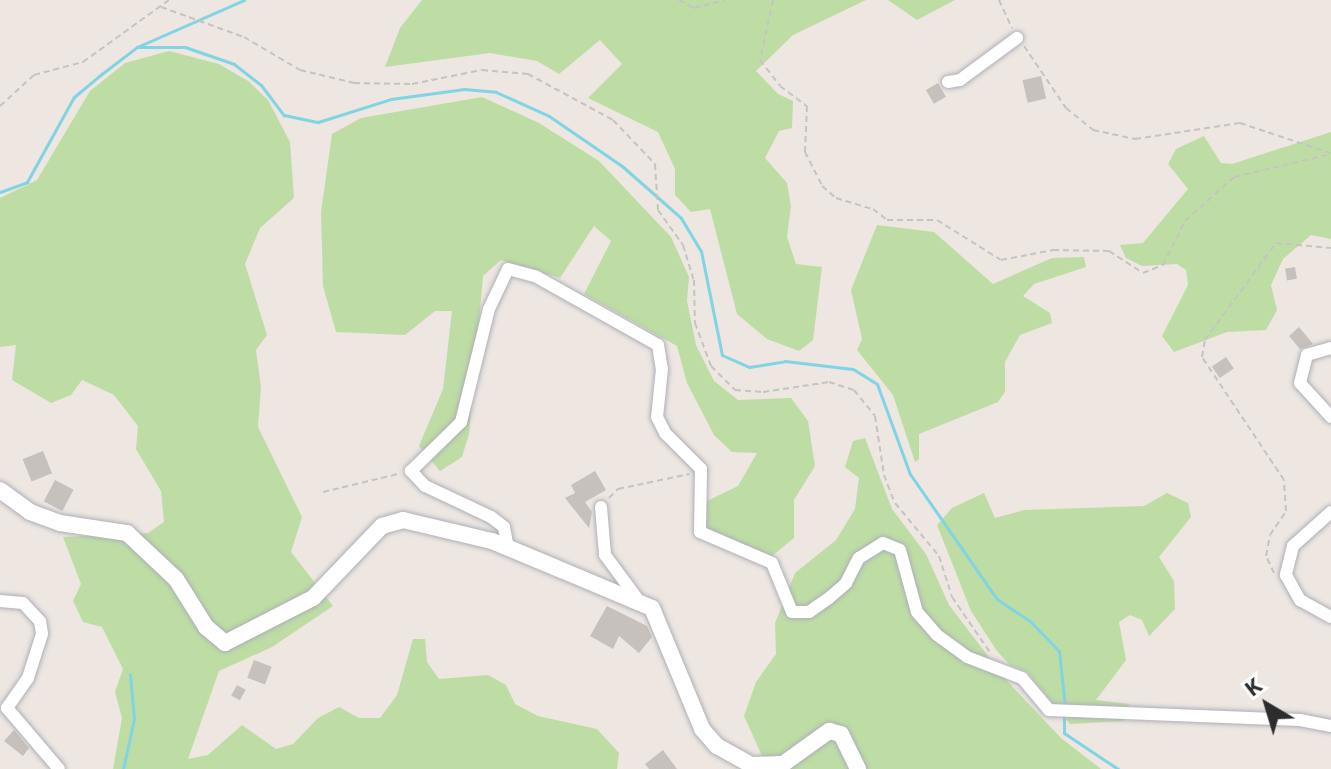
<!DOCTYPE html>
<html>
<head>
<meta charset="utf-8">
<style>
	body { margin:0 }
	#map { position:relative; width:1331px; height:769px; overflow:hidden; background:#ede6e1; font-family:"Noto Sans",sans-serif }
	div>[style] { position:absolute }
	.green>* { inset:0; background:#bedda4 }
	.stream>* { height:3px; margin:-1.5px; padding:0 1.5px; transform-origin:1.5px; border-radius:1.5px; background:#80d4e3 }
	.building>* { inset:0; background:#c6c1bc; transform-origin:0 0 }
	.path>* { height:2px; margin-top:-1px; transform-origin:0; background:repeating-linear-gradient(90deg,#c4c4c4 0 6px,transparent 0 10px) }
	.roads { filter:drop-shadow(0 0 2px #adb0b7) drop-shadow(0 0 2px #adb0b7) }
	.minor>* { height:12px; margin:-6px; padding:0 6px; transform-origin:6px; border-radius:6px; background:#fff }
	.tertiary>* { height:16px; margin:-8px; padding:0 8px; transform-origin:8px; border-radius:8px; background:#fff }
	span { translate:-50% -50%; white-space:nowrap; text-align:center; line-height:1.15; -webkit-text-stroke:6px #fff; paint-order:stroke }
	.north { position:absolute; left:1227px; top:665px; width:80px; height:80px; -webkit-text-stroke:6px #fff; paint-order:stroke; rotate:322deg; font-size:22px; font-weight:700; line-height:32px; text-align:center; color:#2d2d2d }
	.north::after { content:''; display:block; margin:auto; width:28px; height:36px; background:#2d2d2d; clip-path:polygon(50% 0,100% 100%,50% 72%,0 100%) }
</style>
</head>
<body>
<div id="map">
	<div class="green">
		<div style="clip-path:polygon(422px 0,866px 0,793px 35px,756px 71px,778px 94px,793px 101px,792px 128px,779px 131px,765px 158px,787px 183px,791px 206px,787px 237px,796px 264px,822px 267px,813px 340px,799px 351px,767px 339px,737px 314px,710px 209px,691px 212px,675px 195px,675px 169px,658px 132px,588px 98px,622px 64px,600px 40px,559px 74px,537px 61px,490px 53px,385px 67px,400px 28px)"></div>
		<div style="clip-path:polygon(888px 0,955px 0,917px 20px)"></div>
		<div style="clip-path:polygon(169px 51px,219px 64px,248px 81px,268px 100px,290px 142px,294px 198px,260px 228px,245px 264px,267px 335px,256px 350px,261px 387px,258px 427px,302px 517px,291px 552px,333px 606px,272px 647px,219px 671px,188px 759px,208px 755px,242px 725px,276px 749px,293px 744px,318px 718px,339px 707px,359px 718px,380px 718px,397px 695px,413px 639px,425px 639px,427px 662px,439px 679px,488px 675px,506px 685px,515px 704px,538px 716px,597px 729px,619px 753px,617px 769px,113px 769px,122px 718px,115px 692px,123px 669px,102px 627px,83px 622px,73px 601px,81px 584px,63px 537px,148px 533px,164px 522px,161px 491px,136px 449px,138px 426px,114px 395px,82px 380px,71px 395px,51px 403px,12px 380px,16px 345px,0 347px,0 198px,37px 180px,90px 91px,125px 63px)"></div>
		<div style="clip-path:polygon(482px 97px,539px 123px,599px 161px,671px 237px,689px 277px,687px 301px,696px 345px,714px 381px,738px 400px,791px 398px,808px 421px,815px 466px,794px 500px,794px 538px,772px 556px,712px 534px,703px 522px,705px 502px,738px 486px,757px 453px,732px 452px,714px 435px,687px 383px,677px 346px,584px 294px,611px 241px,594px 226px,560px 278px,501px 260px,483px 276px,469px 434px,462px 457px,440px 471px,419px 446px,443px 389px,452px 311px,435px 311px,405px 335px,336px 332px,323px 286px,321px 212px,332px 134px,361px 118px)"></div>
		<div style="clip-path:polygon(1331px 132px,1331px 239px,1311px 235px,1283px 259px,1271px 285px,1277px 310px,1266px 330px,1227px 332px,1174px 352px,1162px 336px,1188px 285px,1186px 270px,1177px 264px,1142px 266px,1126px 258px,1120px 245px,1143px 243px,1188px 189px,1168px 164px,1176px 149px,1204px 136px,1221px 163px,1232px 164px)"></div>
		<div style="clip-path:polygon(877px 225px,934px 232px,993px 284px,1052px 258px,1084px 257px,1086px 267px,1034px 284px,1023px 296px,1050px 313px,1052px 323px,1020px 335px,1005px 362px,1005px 392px,998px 402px,919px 434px,919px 459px,915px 462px,893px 395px,857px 350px,862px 339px,851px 290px)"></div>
		<div style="clip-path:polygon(865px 438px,892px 509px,926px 554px,949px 605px,1007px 681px,1061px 738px,1101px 769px,768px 769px,744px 716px,756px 682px,776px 654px,775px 623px,795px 573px,836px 540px,855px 509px,859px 478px,845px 467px,853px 441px)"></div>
		<div style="clip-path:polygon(984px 493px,995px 518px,1024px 510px,1144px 506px,1167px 493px,1188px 503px,1191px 517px,1159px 557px,1174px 581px,1175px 609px,1149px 636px,1142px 620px,1130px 615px,1119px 622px,1126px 660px,1096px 700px,1129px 704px,1123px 721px,1070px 724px,1027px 672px,1010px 665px,997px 651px,971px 611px,937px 525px,952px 508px)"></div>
	</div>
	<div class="stream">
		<div style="left:137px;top:47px;width:48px"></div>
		<div style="left:185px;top:47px;width:52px;rotate:19.1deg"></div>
		<div style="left:234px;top:64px;width:34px;rotate:38deg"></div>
		<div style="left:261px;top:85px;width:38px;rotate:53deg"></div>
		<div style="left:284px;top:115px;width:35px;rotate:12deg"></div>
		<div style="left:318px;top:122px;width:77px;rotate:-17.5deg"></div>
		<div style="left:391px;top:99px;width:74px;rotate:-7.8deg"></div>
		<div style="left:464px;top:89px;width:32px;rotate:5deg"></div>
		<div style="left:496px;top:92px;width:58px;rotate:24.4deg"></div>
		<div style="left:549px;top:116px;width:88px;rotate:34.4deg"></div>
		<div style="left:622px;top:166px;width:79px;rotate:41.4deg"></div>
		<div style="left:681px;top:218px;width:39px;rotate:59deg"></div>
		<div style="left:701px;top:251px;width:106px;rotate:78.6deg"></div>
		<div style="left:722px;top:355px;width:30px;rotate:24deg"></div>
		<div style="left:749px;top:367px;width:36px;rotate:-9deg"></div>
		<div style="left:785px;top:361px;width:68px;rotate:6.7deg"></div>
		<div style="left:853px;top:369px;width:28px;rotate:32deg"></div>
		<div style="left:877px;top:384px;width:96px;rotate:69.9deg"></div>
		<div style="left:910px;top:474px;width:152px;rotate:55.2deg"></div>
		<div style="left:997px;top:599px;width:40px;rotate:34deg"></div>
		<div style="left:1030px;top:621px;width:42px;rotate:46deg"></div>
		<div style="left:1059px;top:651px;width:56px;rotate:83.9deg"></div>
		<div style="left:0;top:192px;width:29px;rotate:-20deg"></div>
		<div style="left:27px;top:182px;width:97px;rotate:-61.1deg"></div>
		<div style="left:74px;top:97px;width:33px;rotate:-40deg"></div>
		<div style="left:99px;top:76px;width:48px;rotate:-37.3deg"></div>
		<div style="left:137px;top:47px;width:117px;rotate:-23.7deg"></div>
		<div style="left:1064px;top:714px;width:19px;rotate:90deg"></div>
		<div style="left:1064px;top:733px;width:65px;rotate:33.7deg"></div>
		<div style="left:123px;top:769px;width:51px;rotate:-77.6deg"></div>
		<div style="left:134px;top:719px;width:45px;rotate:-95.1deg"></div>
	</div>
	<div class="building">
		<div style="left:1041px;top:76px;width:23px;height:19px;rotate:77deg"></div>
		<div style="left:938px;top:83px;width:16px;height:14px;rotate:60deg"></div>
		<div style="left:1295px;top:267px;width:12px;height:10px;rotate:81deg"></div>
		<div style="clip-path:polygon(1299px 327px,1313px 344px,1300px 349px,1289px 336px)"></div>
		<div style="left:1226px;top:357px;width:14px;height:17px;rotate:56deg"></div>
		<div style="left:43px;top:451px;width:24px;height:22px;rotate:68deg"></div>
		<div style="clip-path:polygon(595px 471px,606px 490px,585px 502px,592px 512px,589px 528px,565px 498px,575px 493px,571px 485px)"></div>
		<div style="left:55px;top:480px;width:21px;height:24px;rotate:28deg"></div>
		<div style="clip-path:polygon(607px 606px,647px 626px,652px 637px,639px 653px,619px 636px,613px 649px,590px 636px)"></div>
		<div style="left:254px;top:660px;width:19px;height:19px;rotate:21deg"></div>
		<div style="left:237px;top:685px;width:10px;height:12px;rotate:29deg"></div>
		<div style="clip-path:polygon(14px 730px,29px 748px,23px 756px,4px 741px)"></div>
		<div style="clip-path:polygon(663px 750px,677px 769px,649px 769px,645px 764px)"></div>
	</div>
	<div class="path">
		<div style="left:679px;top:0;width:17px;rotate:28deg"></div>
		<div style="left:694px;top:8px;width:32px;rotate:-14deg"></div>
		<div style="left:773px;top:0;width:61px;rotate:102.2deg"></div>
		<div style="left:760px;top:60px;width:33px;rotate:52deg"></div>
		<div style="left:780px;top:86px;width:34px;rotate:37deg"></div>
		<div style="left:807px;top:106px;width:46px;rotate:92.5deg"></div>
		<div style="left:805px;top:152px;width:38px;rotate:63deg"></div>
		<div style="left:822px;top:186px;width:18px;rotate:41deg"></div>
		<div style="left:836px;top:198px;width:39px;rotate:17deg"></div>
		<div style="left:873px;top:209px;width:18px;rotate:38deg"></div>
		<div style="left:887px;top:220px;width:50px"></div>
		<div style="left:937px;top:220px;width:75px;rotate:32deg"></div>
		<div style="left:1001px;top:260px;width:53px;rotate:-10.9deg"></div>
		<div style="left:1053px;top:250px;width:56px;rotate:1deg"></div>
		<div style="left:1109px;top:251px;width:40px;rotate:32.9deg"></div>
		<div style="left:1143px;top:273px;width:22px;rotate:-22deg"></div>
		<div style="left:1163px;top:265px;width:49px;rotate:-63.4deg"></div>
		<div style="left:1185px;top:221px;width:66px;rotate:-41.9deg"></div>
		<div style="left:1234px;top:177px;width:100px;rotate:-13.3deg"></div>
		<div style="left:999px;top:0;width:31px;rotate:65deg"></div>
		<div style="left:161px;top:7px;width:88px;rotate:19.9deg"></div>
		<div style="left:244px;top:37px;width:65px;rotate:30.5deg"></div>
		<div style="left:300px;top:70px;width:56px;rotate:13.5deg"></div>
		<div style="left:354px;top:83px;width:58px;rotate:1deg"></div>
		<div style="left:412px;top:84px;width:71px;rotate:-11.3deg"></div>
		<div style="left:482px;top:70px;width:46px;rotate:5deg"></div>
		<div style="left:528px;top:74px;width:97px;rotate:28.4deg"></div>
		<div style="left:613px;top:120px;width:61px;rotate:46.3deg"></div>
		<div style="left:655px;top:164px;width:46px;rotate:86.3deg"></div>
		<div style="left:658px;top:210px;width:43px;rotate:54.5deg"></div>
		<div style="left:683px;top:245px;width:37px;rotate:73deg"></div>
		<div style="left:694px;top:280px;width:43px;rotate:88.7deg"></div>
		<div style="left:695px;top:323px;width:46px;rotate:69.6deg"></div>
		<div style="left:711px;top:366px;width:34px;rotate:45deg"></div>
		<div style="left:735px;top:390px;width:28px;rotate:4deg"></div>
		<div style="left:763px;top:392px;width:67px;rotate:-8.6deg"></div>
		<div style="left:829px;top:382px;width:26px;rotate:18deg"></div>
		<div style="left:854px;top:390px;width:33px;rotate:51deg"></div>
		<div style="left:875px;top:416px;width:60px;rotate:81.3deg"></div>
		<div style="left:884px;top:475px;width:30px;rotate:69deg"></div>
		<div style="left:895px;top:503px;width:69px;rotate:50.3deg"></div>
		<div style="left:939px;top:556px;width:43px;rotate:72.4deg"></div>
		<div style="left:952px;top:597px;width:69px;rotate:55.6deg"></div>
		<div style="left:1024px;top:46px;width:75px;rotate:55.9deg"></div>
		<div style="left:1066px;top:108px;width:35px;rotate:39deg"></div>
		<div style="left:1093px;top:130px;width:43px;rotate:12.1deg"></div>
		<div style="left:1135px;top:139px;width:106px;rotate:-8.7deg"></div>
		<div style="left:1240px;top:123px;width:95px;rotate:18.4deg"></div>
		<div style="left:0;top:106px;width:46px;rotate:-42.4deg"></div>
		<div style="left:34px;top:75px;width:51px;rotate:-14.9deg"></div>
		<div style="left:83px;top:62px;width:106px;rotate:-35.8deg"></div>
		<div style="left:323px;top:492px;width:77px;rotate:-13.5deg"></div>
		<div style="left:609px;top:498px;width:13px;rotate:-45deg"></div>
		<div style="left:618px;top:489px;width:73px;rotate:-11.9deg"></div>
		<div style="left:1274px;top:573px;width:19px;rotate:-115deg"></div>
		<div style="left:1266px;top:556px;width:21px;rotate:-79deg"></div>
		<div style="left:1270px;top:535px;width:29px;rotate:-56deg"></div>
		<div style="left:1286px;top:511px;width:31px;rotate:-94deg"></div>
		<div style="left:1284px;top:480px;width:148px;rotate:-123.7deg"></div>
		<div style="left:1202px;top:357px;width:17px;rotate:-80deg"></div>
		<div style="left:1205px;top:340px;width:120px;rotate:-53.8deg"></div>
		<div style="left:1276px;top:243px;width:55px;rotate:5.2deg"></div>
	</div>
	<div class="roads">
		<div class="minor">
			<div style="left:948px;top:82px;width:12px;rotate:-9deg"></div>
			<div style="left:960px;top:80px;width:71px;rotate:-36.4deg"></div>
			<div style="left:1331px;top:348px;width:25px;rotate:164deg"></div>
			<div style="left:1307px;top:355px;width:29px;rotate:104deg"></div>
			<div style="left:1300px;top:383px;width:46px;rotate:47.6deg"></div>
			<div style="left:601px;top:507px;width:48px;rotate:85.2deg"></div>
			<div style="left:605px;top:555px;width:57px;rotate:53.5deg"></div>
			<div style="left:1331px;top:512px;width:51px;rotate:138.2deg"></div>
			<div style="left:1293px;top:546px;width:30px;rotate:104deg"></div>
			<div style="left:1286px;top:575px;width:29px;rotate:61deg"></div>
			<div style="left:1300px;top:600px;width:35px;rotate:29deg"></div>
			<div style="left:508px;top:548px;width:21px;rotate:-101deg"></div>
			<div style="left:504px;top:527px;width:16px;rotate:-142deg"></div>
			<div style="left:491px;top:517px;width:73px;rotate:-154.8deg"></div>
			<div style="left:425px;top:486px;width:21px;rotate:-133deg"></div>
			<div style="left:411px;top:471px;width:70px;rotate:-44.4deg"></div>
			<div style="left:461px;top:422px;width:116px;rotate:-76.1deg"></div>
			<div style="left:489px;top:309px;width:44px;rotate:-64.6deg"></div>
			<div style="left:508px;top:269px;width:28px;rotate:15deg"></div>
			<div style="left:535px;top:276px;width:141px;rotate:29.3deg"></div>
			<div style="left:658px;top:345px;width:24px;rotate:81deg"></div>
			<div style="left:662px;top:369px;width:48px;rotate:95.9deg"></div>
			<div style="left:657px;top:417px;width:18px;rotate:63deg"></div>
			<div style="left:665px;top:433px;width:51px;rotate:45deg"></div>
			<div style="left:701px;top:469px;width:63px;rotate:90.9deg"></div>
			<div style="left:700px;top:532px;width:78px;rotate:23.3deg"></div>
			<div style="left:772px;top:563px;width:53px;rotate:67.8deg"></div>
			<div style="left:792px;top:612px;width:17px"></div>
			<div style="left:809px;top:612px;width:24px;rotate:-35deg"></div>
			<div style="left:829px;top:598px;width:23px;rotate:-41deg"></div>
			<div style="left:846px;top:583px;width:28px;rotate:-63deg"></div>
			<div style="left:859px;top:558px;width:28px;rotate:-32deg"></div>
			<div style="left:883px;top:543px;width:18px;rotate:22deg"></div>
			<div style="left:900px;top:550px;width:64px;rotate:74.7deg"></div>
			<div style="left:917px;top:612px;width:30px;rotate:49deg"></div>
			<div style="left:937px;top:635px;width:37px;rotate:36deg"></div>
			<div style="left:967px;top:657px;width:59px;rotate:20.9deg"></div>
			<div style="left:1022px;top:678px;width:42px;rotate:49.8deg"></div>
			<div style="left:1049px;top:710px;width:251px;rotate:2.3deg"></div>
			<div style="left:1300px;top:720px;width:32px;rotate:11deg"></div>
			<div style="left:0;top:601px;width:23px;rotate:5deg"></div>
			<div style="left:23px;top:603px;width:25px;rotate:47deg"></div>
			<div style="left:40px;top:621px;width:13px;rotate:81deg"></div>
			<div style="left:42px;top:634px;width:46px;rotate:107.7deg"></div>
			<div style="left:28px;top:678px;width:37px;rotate:125deg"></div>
			<div style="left:7px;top:708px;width:80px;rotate:49.6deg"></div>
		</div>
		<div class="tertiary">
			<div style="left:0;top:490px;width:37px;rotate:36deg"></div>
			<div style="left:30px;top:512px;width:32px;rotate:20deg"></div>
			<div style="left:60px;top:523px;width:68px;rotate:8.5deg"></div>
			<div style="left:127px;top:533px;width:67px;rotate:43.2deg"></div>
			<div style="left:176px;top:579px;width:57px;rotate:58deg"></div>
			<div style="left:206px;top:627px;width:25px;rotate:40deg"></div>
			<div style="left:225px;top:643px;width:99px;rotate:-27.1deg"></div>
			<div style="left:313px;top:598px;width:100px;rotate:-46.2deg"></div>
			<div style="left:382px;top:526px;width:22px;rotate:-16deg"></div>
			<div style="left:403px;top:520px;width:91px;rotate:13.3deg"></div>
			<div style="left:492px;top:541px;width:173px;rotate:22.7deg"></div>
			<div style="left:652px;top:608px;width:131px;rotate:67.5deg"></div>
			<div style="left:702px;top:729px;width:23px;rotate:49deg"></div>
			<div style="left:717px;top:746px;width:39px;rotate:29deg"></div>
			<div style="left:751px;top:765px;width:32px;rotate:-2deg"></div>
			<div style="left:783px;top:764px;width:57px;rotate:-35.7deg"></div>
			<div style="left:829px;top:731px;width:12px;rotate:14deg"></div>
			<div style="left:841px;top:734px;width:39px;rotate:64deg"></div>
		</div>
	</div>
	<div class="north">K</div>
</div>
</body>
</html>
